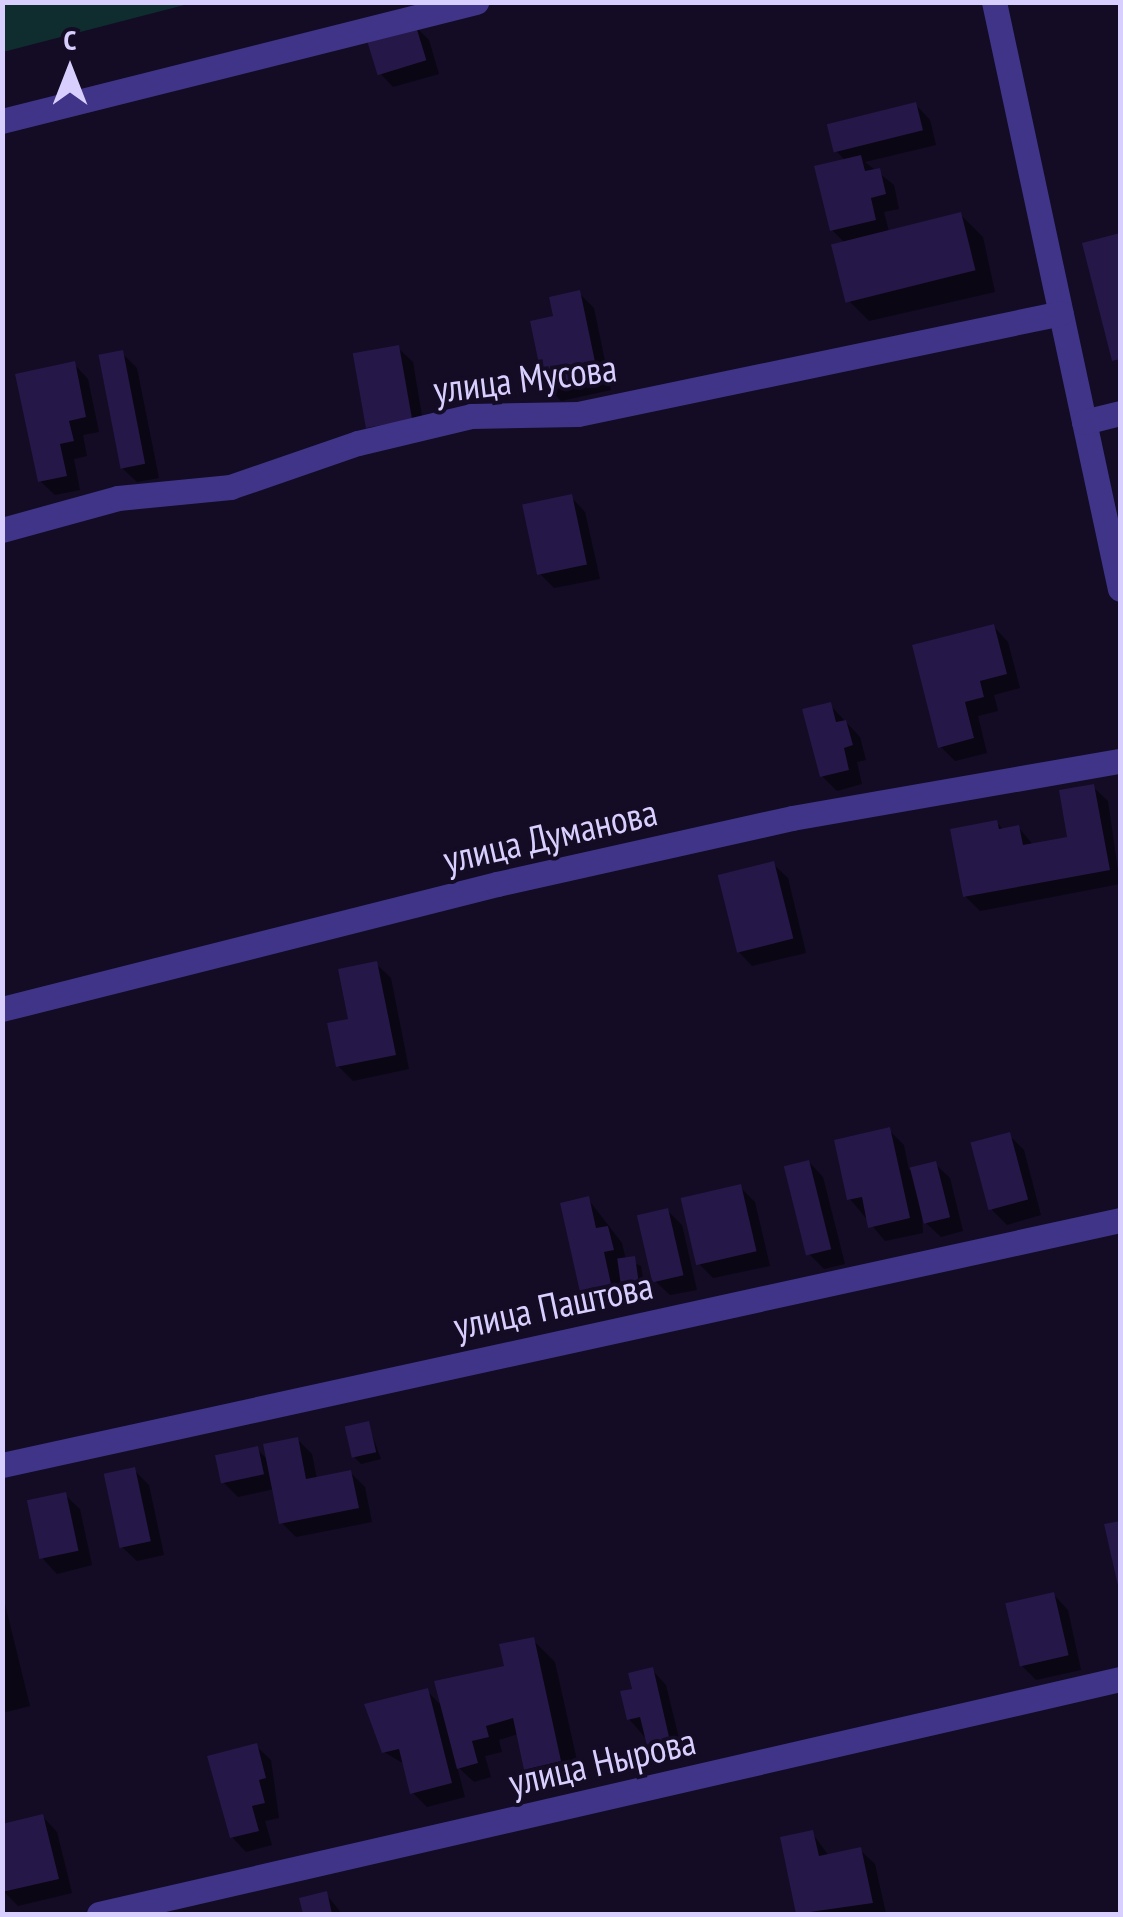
<!DOCTYPE html>
<html>
<head>
<meta charset="utf-8">
<style>
	body { margin:0 }
	#map { position:relative; width:1123px; height:1917px; overflow:hidden; background:#130c24; font-family:"PT Sans Narrow",sans-serif }
	div>[style] { position:absolute }
	.green>* { inset:0; background:#0f2d2f }
	.shadow>* { inset:0; background:#0007 }
	.building>* { inset:0; background:#251747; transform-origin:0 0 }
	.street>* { height:25px; margin:-12.5px; padding:0 12.5px; transform-origin:12.5px; border-radius:12.5px; background:#3f3487 }
	span { translate:-50% -50%; white-space:nowrap; text-align:center; line-height:1.15; -webkit-text-stroke:8px #130c24; paint-order:stroke }
	.street-label { font-size:38px; color:#d9cfff }
	.frame { position:absolute; inset:0; border:5px solid #d9cfff; pointer-events:none }
	.north { position:absolute; left:20px; top:20px; width:100px; height:100px; -webkit-text-stroke:8px #130c24; paint-order:stroke; rotate:0deg; font-size:28px; font-weight:700; line-height:40px; text-align:center; color:#d9cfff }
	.north::after { content:''; display:block; margin:auto; width:35px; height:45px; background:#d9cfff; clip-path:polygon(50% 0,100% 100%,50% 72%,0 100%) }
</style>
</head>
<body>
<div id="map">
	<div class="green">
		<div style="clip-path:polygon(3px 2px,192px 2px,192px 3px,3px 52px)"></div>
	</div>
	<div class="shadow">
		<div style="clip-path:polygon(415px 26px,429px 40px,439px 74px,393px 87px,379px 72px)"></div>
		<div style="clip-path:polygon(916px 105px,930px 120px,936px 145px,865px 162px,894px 185px,899px 209px,884px 212px,889px 232px,961px 215px,983px 237px,995px 292px,869px 321px,847px 299px,844px 242px,832px 230px,846px 161px,836px 151px)"></div>
		<div style="clip-path:polygon(1120px 236px,1120px 366px,1085px 245px)"></div>
		<div style="clip-path:polygon(579px 293px,594px 308px,611px 390px,561px 401px,547px 386px,556px 318px)"></div>
		<div style="clip-path:polygon(398px 348px,413px 362px,425px 434px,383px 442px,369px 427px)"></div>
		<div style="clip-path:polygon(122px 353px,137px 368px,159px 478px,137px 482px,122px 468px)"></div>
		<div style="clip-path:polygon(74px 364px,88px 379px,99px 432px,83px 435px,87px 456px,74px 459px,80px 490px,55px 495px,40px 481px)"></div>
		<div style="clip-path:polygon(571px 497px,585px 512px,600px 579px,554px 588px,540px 574px)"></div>
		<div style="clip-path:polygon(994px 627px,1008px 642px,1020px 688px,994px 695px,998px 711px,978px 716px,987px 753px,955px 761px,940px 746px)"></div>
		<div style="clip-path:polygon(830px 705px,860px 737px,866px 760px,857px 762px,862px 784px,837px 791px,822px 776px)"></div>
		<div style="clip-path:polygon(1093px 787px,1108px 801px,1120px 884px,980px 911px,965px 896px,997px 823px,1004px 830px,1019px 828px,1034px 846px,1070px 839px)"></div>
		<div style="clip-path:polygon(773px 864px,788px 878px,806px 953px,752px 966px,738px 951px)"></div>
		<div style="clip-path:polygon(376px 964px,391px 978px,409px 1069px,353px 1081px,338px 1066px)"></div>
		<div style="clip-path:polygon(889px 1130px,904px 1145px,909px 1170px,935px 1164px,950px 1178px,963px 1231px,941px 1237px,926px 1223px,921px 1202px,923px 1233px,885px 1241px,850px 1199px)"></div>
		<div style="clip-path:polygon(1009px 1135px,1024px 1150px,1041px 1215px,1007px 1225px,992px 1210px)"></div>
		<div style="clip-path:polygon(809px 1162px,823px 1177px,845px 1264px,824px 1269px,809px 1254px)"></div>
		<div style="clip-path:polygon(740px 1187px,755px 1202px,770px 1266px,713px 1278px,699px 1264px)"></div>
		<div style="clip-path:polygon(588px 1199px,622px 1243px,626px 1260px,641px 1266px,646px 1296px,631px 1298px,622px 1289px,624px 1299px,597px 1305px,582px 1290px)"></div>
		<div style="clip-path:polygon(667px 1210px,682px 1225px,697px 1290px,670px 1295px,655px 1281px)"></div>
		<div style="clip-path:polygon(368px 1424px,381px 1459px,361px 1464px,354px 1457px)"></div>
		<div style="clip-path:polygon(297px 1439px,312px 1454px,317px 1479px,351px 1473px,365px 1487px,372px 1522px,296px 1537px,281px 1522px,274px 1489px,238px 1497px,223px 1482px,257px 1449px,268px 1460px)"></div>
		<div style="clip-path:polygon(134px 1470px,149px 1485px,164px 1555px,137px 1561px,122px 1547px)"></div>
		<div style="clip-path:polygon(65px 1495px,80px 1509px,92px 1565px,57px 1574px,43px 1559px)"></div>
		<div style="clip-path:polygon(2px 1592px,30px 1706px,2px 1713px)"></div>
		<div style="clip-path:polygon(1054px 1595px,1068px 1610px,1081px 1670px,1036px 1680px,1021px 1665px)"></div>
		<div style="clip-path:polygon(533px 1640px,555px 1662px,582px 1783px,549px 1790px,527px 1768px,518px 1734px,499px 1740px,502px 1752px,485px 1756px,491px 1777px,474px 1782px,457px 1766px,465px 1797px,427px 1807px,412px 1792px,406px 1765px,384px 1752px,427px 1691px,443px 1707px,507px 1668px)"></div>
		<div style="clip-path:polygon(652px 1670px,666px 1685px,683px 1755px,664px 1759px,629px 1719px,635px 1691px)"></div>
		<div style="clip-path:polygon(256px 1746px,271px 1760px,279px 1818px,265px 1821px,272px 1845px,246px 1852px,232px 1837px)"></div>
		<div style="clip-path:polygon(43px 1817px,57px 1832px,72px 1893px,18px 1906px,3px 1891px)"></div>
		<div style="clip-path:polygon(812px 1833px,829px 1856px,860px 1850px,875px 1864px,886px 1914px,799px 1914px,783px 1839px)"></div>
		<div style="clip-path:polygon(326px 1894px,342px 1914px,306px 1914px,302px 1899px)"></div>
	</div>
	<div class="building">
		<div style="left:415px;top:23px;width:39px;height:51px;rotate:73deg"></div>
		<div style="left:916px;top:102px;width:29px;height:92px;rotate:76deg"></div>
		<div style="clip-path:polygon(861px 155px,865px 171px,880px 168px,886px 194px,871px 198px,876px 220px,830px 231px,814px 166px)"></div>
		<div style="left:961px;top:212px;width:60px;height:134px;rotate:76deg"></div>
		<div style="clip-path:polygon(1120px 233px,1120px 359px,1112px 361px,1082px 243px)"></div>
		<div style="clip-path:polygon(580px 290px,598px 376px,544px 388px,530px 321px,553px 316px,549px 297px)"></div>
		<div style="left:399px;top:345px;width:76px;height:47px;rotate:80deg"></div>
		<div style="left:123px;top:350px;width:116px;height:25px;rotate:79deg"></div>
		<div style="clip-path:polygon(75px 361px,86px 417px,69px 421px,74px 441px,60px 444px,67px 476px,38px 482px,15px 374px)"></div>
		<div style="left:572px;top:494px;width:72px;height:51px;rotate:78deg"></div>
		<div style="clip-path:polygon(994px 624px,1007px 674px,980px 681px,984px 697px,965px 702px,974px 738px,938px 748px,912px 645px)"></div>
		<div style="clip-path:polygon(831px 702px,836px 722px,846px 720px,853px 745px,844px 748px,849px 770px,820px 777px,802px 709px)"></div>
		<div style="clip-path:polygon(1094px 784px,1110px 870px,963px 897px,950px 829px,997px 820px,999px 829px,1019px 825px,1023px 845px,1067px 837px,1059px 790px)"></div>
		<div style="left:774px;top:861px;width:80px;height:58px;rotate:76deg"></div>
		<div style="clip-path:polygon(377px 961px,396px 1055px,336px 1067px,327px 1023px,348px 1019px,338px 969px)"></div>
		<div style="clip-path:polygon(890px 1127px,910px 1218px,868px 1228px,862px 1197px,847px 1200px,834px 1140px)"></div>
		<div style="left:1010px;top:1132px;width:70px;height:41px;rotate:75deg"></div>
		<div style="left:809px;top:1160px;width:92px;height:26px;rotate:76deg"></div>
		<div style="left:936px;top:1161px;width:58px;height:27px;rotate:76deg"></div>
		<div style="left:741px;top:1184px;width:69px;height:62px;rotate:77deg"></div>
		<div style="clip-path:polygon(589px 1196px,596px 1228px,608px 1226px,614px 1250px,604px 1252px,611px 1284px,580px 1292px,560px 1203px)"></div>
		<div style="left:668px;top:1208px;width:69px;height:32px;rotate:77deg"></div>
		<div style="left:635px;top:1256px;width:34px;height:18px;rotate:82deg"></div>
		<div style="left:369px;top:1421px;width:32px;height:25px;rotate:77deg"></div>
		<div style="clip-path:polygon(298px 1437px,306px 1479px,351px 1470px,359px 1508px,279px 1524px,263px 1444px)"></div>
		<div style="left:258px;top:1446px;width:29px;height:44px;rotate:78deg"></div>
		<div style="left:135px;top:1467px;width:76px;height:32px;rotate:78deg"></div>
		<div style="left:66px;top:1492px;width:60px;height:40px;rotate:78deg"></div>
		<div style="clip-path:polygon(1120px 1521px,1120px 1590px,1119px 1590px,1104px 1524px)"></div>
		<div style="left:1054px;top:1592px;width:65px;height:50px;rotate:77deg"></div>
		<div style="clip-path:polygon(534px 1637px,561px 1761px,524px 1770px,513px 1718px,486px 1726px,489px 1737px,472px 1741px,478px 1763px,457px 1769px,434px 1681px,504px 1666px,499px 1644px)"></div>
		<div style="clip-path:polygon(653px 1667px,670px 1741px,647px 1746px,640px 1717px,627px 1720px,620px 1691px,632px 1689px,628px 1673px)"></div>
		<div style="clip-path:polygon(428px 1688px,452px 1783px,410px 1794px,399px 1749px,382px 1753px,364px 1704px)"></div>
		<div style="clip-path:polygon(257px 1743px,266px 1778px,259px 1780px,265px 1803px,252px 1806px,259px 1831px,230px 1838px,207px 1756px)"></div>
		<div style="clip-path:polygon(43px 1814px,59px 1879px,2px 1892px,2px 1824px)"></div>
		<div style="clip-path:polygon(813px 1830px,819px 1856px,861px 1847px,873px 1903px,796px 1914px,780px 1837px)"></div>
		<div style="clip-path:polygon(327px 1891px,332px 1914px,303px 1914px,299px 1898px)"></div>
	</div>
	<div class="street">
		<div style="left:994px;top:2px;width:600px;rotate:77.89deg"></div>
		<div style="left:2px;top:121px;width:489px;rotate:-14.1deg"></div>
		<div style="left:1084px;top:422px;width:37px;rotate:-14deg"></div>
		<div style="left:2px;top:530px;width:120px;rotate:-15.4deg"></div>
		<div style="left:118px;top:498px;width:113px;rotate:-5.6deg"></div>
		<div style="left:230px;top:487px;width:135px;rotate:-19deg"></div>
		<div style="left:358px;top:443px;width:116px;rotate:-13.4deg"></div>
		<div style="left:471px;top:416px;width:107px;rotate:-1.1deg"></div>
		<div style="left:578px;top:414px;width:493px;rotate:-11.8deg"></div>
		<div style="left:2px;top:1009px;width:511px;rotate:-14.17deg"></div>
		<div style="left:497px;top:884px;width:302px;rotate:-12.6deg"></div>
		<div style="left:792px;top:818px;width:333px;rotate:-9.9deg"></div>
		<div style="left:2px;top:1465px;width:1145px;rotate:-12.36deg"></div>
		<div style="left:99px;top:1914px;width:1048px;rotate:-12.96deg"></div>
	</div>
	<div class="street-label">
		<span style="left:525px;top:378px;rotate:-7deg">улица Мусова</span>
		<span style="left:550px;top:835px;rotate:-13deg">улица Думанова</span>
		<span style="left:553px;top:1305px;rotate:-12deg">улица Паштова</span>
		<span style="left:602px;top:1761px;rotate:-13deg">улица Нырова</span>
	</div>
	<div class="frame"></div>
	<div class="north">С</div>
</div>
</body>
</html>
